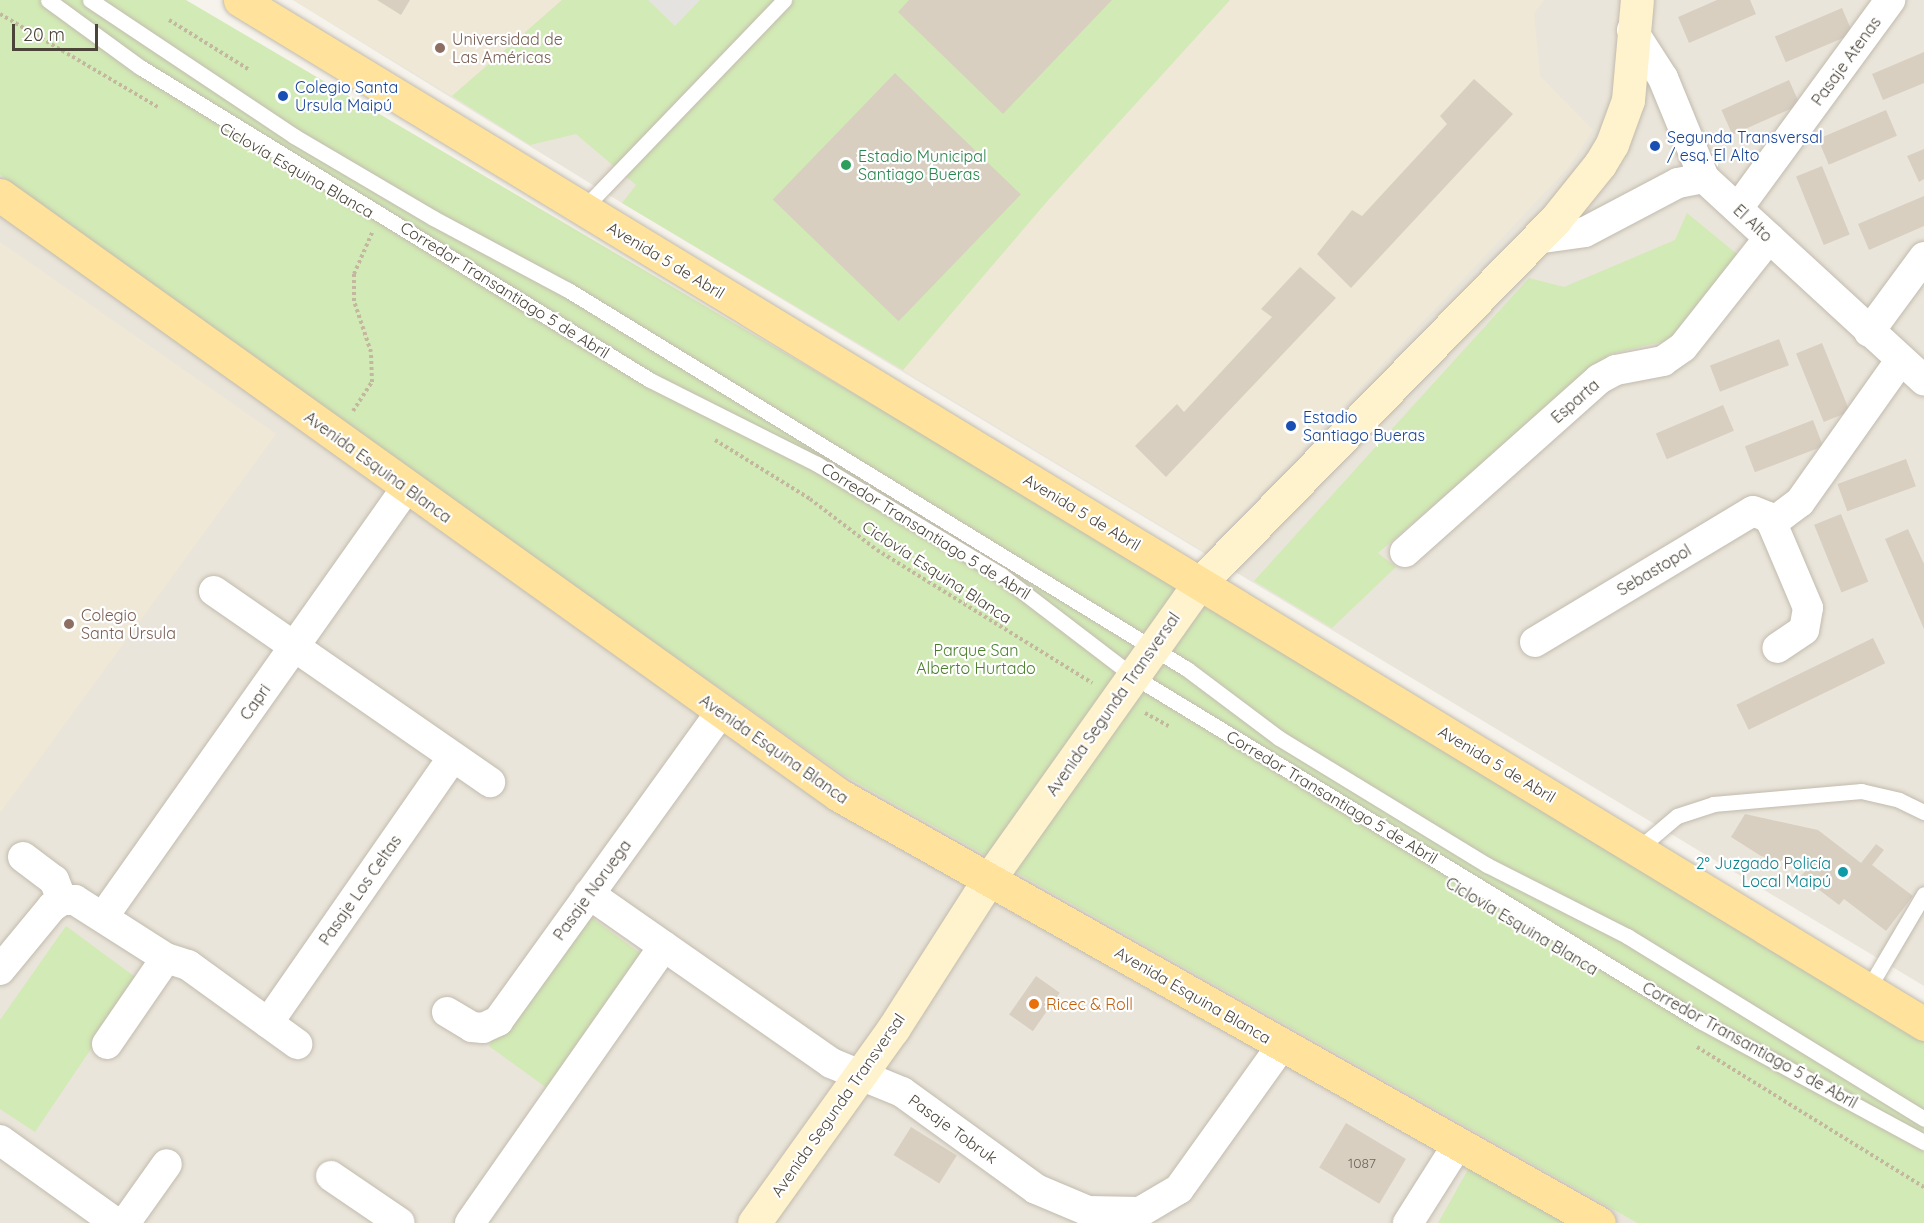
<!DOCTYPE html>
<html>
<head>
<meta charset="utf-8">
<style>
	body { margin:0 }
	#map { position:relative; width:1924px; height:1223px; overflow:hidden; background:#f6f3ec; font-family:Quicksand,sans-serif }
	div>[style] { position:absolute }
	.residential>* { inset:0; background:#eae5da }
	.education>* { inset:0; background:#efe8d6 }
	.green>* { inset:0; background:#d2eab5; transform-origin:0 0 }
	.parking>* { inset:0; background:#e5e3e0 }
	.building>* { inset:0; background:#d8cfc1; transform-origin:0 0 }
	.path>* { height:4px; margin-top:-2px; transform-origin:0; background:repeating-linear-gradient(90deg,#c4b79f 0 3px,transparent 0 6px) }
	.roads { filter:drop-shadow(0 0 2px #c2bbae) drop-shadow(0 0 2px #c2bbae) }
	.lane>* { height:15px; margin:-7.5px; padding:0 7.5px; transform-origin:7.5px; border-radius:7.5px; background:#fff }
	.street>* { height:30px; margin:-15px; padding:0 15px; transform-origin:15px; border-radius:15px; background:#fff }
	.secondary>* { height:33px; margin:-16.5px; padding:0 16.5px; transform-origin:16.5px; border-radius:16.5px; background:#fff3cd }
	.primary>* { height:33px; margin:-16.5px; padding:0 16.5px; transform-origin:16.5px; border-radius:16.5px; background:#ffe39c }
	.dots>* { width:16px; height:16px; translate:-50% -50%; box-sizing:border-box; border:3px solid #fff; border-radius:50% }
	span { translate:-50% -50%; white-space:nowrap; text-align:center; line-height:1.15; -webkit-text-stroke:4.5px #fff; paint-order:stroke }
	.number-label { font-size:14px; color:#6e675b }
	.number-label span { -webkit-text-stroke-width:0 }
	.education-label { font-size:16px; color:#785e54 }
	.left { translate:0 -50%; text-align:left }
	.street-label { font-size:16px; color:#4b4439 }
	.transit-label { font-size:16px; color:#164399 }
	.leisure-label { font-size:16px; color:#27864d }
	.park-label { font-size:16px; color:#4a7f2a }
	.culture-label { font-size:16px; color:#0d838f }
	.right { translate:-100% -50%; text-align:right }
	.food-label { font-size:16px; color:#c56008 }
	.scale { position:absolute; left:12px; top:24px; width:86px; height:27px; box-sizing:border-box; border:3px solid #4b4439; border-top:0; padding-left:8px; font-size:18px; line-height:21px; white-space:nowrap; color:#4b4439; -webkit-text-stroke:4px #fff; paint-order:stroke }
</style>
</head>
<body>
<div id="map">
	<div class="residential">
		<div style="clip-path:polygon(293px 0,1924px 0,1924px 986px,622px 203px)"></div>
		<div style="clip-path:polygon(0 175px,438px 491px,845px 776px,1637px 1223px,0 1223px)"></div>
	</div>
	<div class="education">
		<div style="clip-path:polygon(293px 0,562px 0,452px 96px)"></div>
		<div style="clip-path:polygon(1230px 0,1544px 0,1534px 13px,1540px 76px,1593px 130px,1568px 168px,1205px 552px,903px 370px,1050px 198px)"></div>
		<div style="clip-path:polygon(0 242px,276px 434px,0 813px)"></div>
	</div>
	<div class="green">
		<div style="clip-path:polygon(0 0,186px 0,1199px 597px,1924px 1036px,1924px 1223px,1637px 1223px,845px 776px,438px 491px,0 175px)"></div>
		<div style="clip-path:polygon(562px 0,1230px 0,1050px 198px,903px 370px,622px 203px,636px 185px,576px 134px,530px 145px,452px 96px)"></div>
		<div style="clip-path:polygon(1687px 213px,1737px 254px,1674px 339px,1610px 354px,1378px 553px,1396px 567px,1332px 628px,1254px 581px,1529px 278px,1564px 287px,1675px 240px)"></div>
		<div style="left:585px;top:913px;width:74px;height:164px;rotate:36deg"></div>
		<div style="clip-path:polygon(66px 926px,138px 979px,35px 1132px,0 1109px,0 1020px)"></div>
		<div style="clip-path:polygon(1470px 1166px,1568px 1223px,1438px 1223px)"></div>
	</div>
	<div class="parking">
		<div style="clip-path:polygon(648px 0,700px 0,675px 26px)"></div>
	</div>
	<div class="building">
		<div style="clip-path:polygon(377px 0,410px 0,401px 15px)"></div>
		<div style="clip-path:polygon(909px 0,1112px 0,1003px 114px,898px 12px)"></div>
		<div style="clip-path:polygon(1717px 0,1750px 0,1756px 14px,1689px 43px,1678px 17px)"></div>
		<div style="left:1842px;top:8px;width:28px;height:73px;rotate:67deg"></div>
		<div style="clip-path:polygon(1924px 52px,1924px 83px,1883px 100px,1872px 74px)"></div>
		<div style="left:895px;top:73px;width:175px;height:176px;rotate:44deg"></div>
		<div style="clip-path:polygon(1474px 79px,1513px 114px,1351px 288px,1317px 254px,1352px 210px,1362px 216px,1447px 124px,1440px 116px)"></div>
		<div style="left:1789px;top:80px;width:27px;height:74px;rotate:66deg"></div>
		<div style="left:1886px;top:110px;width:28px;height:74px;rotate:67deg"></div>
		<div style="clip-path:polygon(1924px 149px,1924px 179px,1919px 182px,1907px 156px)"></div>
		<div style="left:1822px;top:166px;width:74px;height:28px;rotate:68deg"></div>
		<div style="clip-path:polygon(1924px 196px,1924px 226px,1869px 250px,1858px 224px)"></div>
		<div style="clip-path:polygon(1300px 267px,1336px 298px,1166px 477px,1135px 446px,1177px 404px,1184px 412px,1272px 317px,1261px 309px)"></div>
		<div style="left:1779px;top:339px;width:28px;height:74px;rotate:69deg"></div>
		<div style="left:1822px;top:343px;width:74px;height:28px;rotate:68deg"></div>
		<div style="left:1723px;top:405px;width:28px;height:73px;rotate:67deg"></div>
		<div style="left:1813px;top:420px;width:28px;height:73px;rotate:69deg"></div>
		<div style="left:1906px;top:459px;width:29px;height:73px;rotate:70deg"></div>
		<div style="left:1841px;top:514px;width:73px;height:29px;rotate:68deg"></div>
		<div style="clip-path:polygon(1908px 529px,1924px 564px,1924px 629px,1885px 539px)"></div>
		<div style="left:1873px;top:638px;width:28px;height:152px;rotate:64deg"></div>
		<div style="clip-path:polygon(1745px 814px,1818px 830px,1861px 863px,1876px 844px,1884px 850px,1872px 865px,1913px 896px,1886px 931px,1844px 899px,1839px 905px,1801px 876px,1808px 868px,1761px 856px,1731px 837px)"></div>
		<div style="left:1036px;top:976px;width:29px;height:47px;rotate:35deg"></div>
		<div style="left:1346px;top:1123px;width:70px;height:52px;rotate:31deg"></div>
		<div style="left:911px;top:1127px;width:54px;height:33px;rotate:32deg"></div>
	</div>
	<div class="path">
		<div style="left:0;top:14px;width:183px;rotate:30.5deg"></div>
		<div style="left:169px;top:20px;width:93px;rotate:31.8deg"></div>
		<div style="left:353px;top:411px;width:35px;rotate:-57deg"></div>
		<div style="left:372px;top:382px;width:30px;rotate:-92deg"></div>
		<div style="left:371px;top:352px;width:54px;rotate:-108.4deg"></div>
		<div style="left:354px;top:301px;width:27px;rotate:-90deg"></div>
		<div style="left:354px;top:274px;width:45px;rotate:-66.3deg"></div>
		<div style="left:715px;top:440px;width:112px;rotate:31.8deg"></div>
		<div style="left:810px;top:499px;width:84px;rotate:37.3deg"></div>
		<div style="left:877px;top:550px;width:253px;rotate:31.7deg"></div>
		<div style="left:1145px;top:713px;width:29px;rotate:29deg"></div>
		<div style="left:1697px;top:1047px;width:267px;rotate:31.7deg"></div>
	</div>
	<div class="roads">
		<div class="lane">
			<div style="left:48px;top:0;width:114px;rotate:36.1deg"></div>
			<div style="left:140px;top:67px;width:598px;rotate:31.54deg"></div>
			<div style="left:650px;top:380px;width:187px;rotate:26.7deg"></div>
			<div style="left:817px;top:464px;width:215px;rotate:31.1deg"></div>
			<div style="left:1001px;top:575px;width:166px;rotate:37.4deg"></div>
			<div style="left:1133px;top:676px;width:664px;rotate:31.32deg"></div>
			<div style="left:1700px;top:1021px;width:255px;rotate:28.4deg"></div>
			<div style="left:90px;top:0;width:245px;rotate:33.7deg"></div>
			<div style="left:294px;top:136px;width:161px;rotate:30.5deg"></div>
			<div style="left:433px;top:218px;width:153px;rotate:28.1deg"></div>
			<div style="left:568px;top:290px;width:726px;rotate:31.48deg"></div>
			<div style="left:1187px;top:669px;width:115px;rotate:36.9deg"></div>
			<div style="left:1279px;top:738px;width:244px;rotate:31.4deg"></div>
			<div style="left:1487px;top:865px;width:157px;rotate:26.9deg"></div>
			<div style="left:1627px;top:936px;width:349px;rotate:31.6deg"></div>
			<div style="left:583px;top:209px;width:290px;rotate:-46.1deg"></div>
			<div style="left:1638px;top:849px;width:51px;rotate:-40.2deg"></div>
			<div style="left:1677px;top:816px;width:38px;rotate:-18deg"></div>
			<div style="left:1713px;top:804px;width:149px;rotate:-5deg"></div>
			<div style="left:1861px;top:791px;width:39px;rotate:13deg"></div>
			<div style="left:1899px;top:800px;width:28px;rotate:26deg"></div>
			<div style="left:1868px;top:989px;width:110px;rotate:-59.5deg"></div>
		</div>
		<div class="street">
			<div style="left:1632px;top:30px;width:57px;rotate:57.1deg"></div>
			<div style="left:1663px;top:78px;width:108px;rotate:67.7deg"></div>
			<div style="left:1704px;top:178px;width:299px;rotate:42.6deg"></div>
			<div style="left:1738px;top:208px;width:258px;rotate:-53.8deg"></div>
			<div style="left:1536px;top:239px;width:49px;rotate:-8.1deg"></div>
			<div style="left:1585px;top:232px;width:105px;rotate:-27.8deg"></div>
			<div style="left:1678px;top:183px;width:26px;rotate:-11deg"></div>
			<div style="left:1869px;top:332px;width:93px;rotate:-53.7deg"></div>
			<div style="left:1772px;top:523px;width:35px;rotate:-37deg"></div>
			<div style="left:1800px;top:502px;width:173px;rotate:-54.7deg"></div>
			<div style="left:1405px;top:552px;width:260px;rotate:-41.7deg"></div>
			<div style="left:1599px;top:379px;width:19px;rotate:-28deg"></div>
			<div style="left:1616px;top:370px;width:48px;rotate:-10.8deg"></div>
			<div style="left:1663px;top:361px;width:24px;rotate:-35deg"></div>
			<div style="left:1683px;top:347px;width:139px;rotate:-51.7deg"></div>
			<div style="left:214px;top:591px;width:336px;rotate:34.7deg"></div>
			<div style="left:1535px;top:642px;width:254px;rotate:-31deg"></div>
			<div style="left:1753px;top:511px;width:16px;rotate:22deg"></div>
			<div style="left:1768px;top:517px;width:7px;rotate:56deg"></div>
			<div style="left:1772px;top:523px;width:92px;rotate:67deg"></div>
			<div style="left:1808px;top:608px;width:22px;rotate:100deg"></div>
			<div style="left:1804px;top:630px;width:32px;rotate:146deg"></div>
			<div style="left:23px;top:857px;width:39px;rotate:37deg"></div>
			<div style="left:54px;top:880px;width:22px;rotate:68deg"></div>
			<div style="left:589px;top:894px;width:295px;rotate:34.9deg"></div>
			<div style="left:831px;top:1063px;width:77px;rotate:22.2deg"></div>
			<div style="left:902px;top:1092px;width:165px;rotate:35.9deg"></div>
			<div style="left:1036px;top:1189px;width:56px;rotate:22.9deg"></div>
			<div style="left:1088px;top:1211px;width:52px;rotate:1.1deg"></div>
			<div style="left:1140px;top:1212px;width:45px;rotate:-30.5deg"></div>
			<div style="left:1179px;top:1189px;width:177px;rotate:-54.4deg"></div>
			<div style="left:103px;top:917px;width:527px;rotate:-54.74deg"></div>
			<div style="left:0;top:970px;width:82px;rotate:-50.5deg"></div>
			<div style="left:52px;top:907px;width:12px;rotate:-35deg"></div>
			<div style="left:62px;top:900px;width:13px"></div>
			<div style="left:75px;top:900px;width:108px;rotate:32.5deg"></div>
			<div style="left:166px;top:958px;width:23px;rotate:18deg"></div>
			<div style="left:188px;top:965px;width:135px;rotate:35.9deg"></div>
			<div style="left:447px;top:1012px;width:29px;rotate:31deg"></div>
			<div style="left:472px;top:1027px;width:11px;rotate:5deg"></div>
			<div style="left:483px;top:1028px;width:17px;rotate:-25deg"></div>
			<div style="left:498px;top:1021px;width:380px;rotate:-54.2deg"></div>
			<div style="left:268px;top:1023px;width:324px;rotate:-55.2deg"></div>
			<div style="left:107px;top:1044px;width:104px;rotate:-55.5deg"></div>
			<div style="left:0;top:1140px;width:143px;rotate:35.6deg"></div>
			<div style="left:331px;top:1176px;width:83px;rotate:34.3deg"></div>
			<div style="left:125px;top:1223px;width:72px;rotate:-54.6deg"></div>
			<div style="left:470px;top:1223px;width:338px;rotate:-55deg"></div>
			<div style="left:1408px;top:1223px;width:93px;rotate:-57.7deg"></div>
		</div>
		<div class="secondary">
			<div style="left:754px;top:1223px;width:239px;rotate:-54.4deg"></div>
			<div style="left:893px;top:1029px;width:178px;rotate:-57.4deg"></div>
			<div style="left:989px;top:879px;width:362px;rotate:-54.6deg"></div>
			<div style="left:1199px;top:584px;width:509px;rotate:-45.64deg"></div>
			<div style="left:1555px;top:220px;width:72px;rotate:-51.2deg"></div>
			<div style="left:1600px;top:164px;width:23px;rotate:-59deg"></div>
			<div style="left:1612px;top:144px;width:47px;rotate:-70deg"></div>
			<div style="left:1628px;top:100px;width:100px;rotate:-84.9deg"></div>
		</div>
		<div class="primary">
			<div style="left:240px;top:0;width:1971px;rotate:31.3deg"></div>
			<div style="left:0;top:195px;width:1031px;rotate:35.57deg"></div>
			<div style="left:839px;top:795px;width:872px;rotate:29.39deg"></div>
		</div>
	</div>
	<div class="dots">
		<div style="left:440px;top:48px;background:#8d6e63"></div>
		<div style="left:283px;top:96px;background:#1a4fb4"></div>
		<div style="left:1655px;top:146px;background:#1a4fb4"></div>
		<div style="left:846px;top:165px;background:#2e9e5b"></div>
		<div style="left:1291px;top:426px;background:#1a4fb4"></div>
		<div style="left:69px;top:624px;background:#8d6e63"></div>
		<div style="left:1843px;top:872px;background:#0f9aa8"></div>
		<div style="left:1034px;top:1004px;background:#e8710a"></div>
	</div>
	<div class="number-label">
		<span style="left:1362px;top:1163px">1087</span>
	</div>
	<div class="education-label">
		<span class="left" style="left:452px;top:48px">Universidad de<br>Las Américas</span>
		<span class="left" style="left:81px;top:624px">Colegio<br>Santa Úrsula</span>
	</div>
	<div class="street-label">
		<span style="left:1846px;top:61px;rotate:-54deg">Pasaje Atenas</span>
		<span style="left:297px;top:170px;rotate:30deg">Ciclovía Esquina Blanca</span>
		<span style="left:1753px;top:223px;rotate:43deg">El Alto</span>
		<span style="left:666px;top:260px;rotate:31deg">Avenida 5 de Abril</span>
		<span style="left:505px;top:290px;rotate:32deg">Corredor Transantiago 5 de Abril</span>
		<span style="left:1575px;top:401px;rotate:-41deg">Esparta</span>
		<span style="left:378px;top:467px;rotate:36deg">Avenida Esquina Blanca</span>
		<span style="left:1082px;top:512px;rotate:31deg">Avenida 5 de Abril</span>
		<span style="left:926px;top:531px;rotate:32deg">Corredor Transantiago 5 de Abril</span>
		<span style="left:1654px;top:570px;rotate:-31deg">Sebastopol</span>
		<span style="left:937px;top:572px;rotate:33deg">Ciclovía Esquina Blanca</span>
		<span style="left:255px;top:702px;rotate:-55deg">Capri</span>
		<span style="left:1113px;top:704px;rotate:-55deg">Avenida Segunda Transversal</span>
		<span style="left:774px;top:749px;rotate:35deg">Avenida Esquina Blanca</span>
		<span style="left:1497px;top:764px;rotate:31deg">Avenida 5 de Abril</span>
		<span style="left:1332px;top:797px;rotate:31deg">Corredor Transantiago 5 de Abril</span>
		<span style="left:360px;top:890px;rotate:-55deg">Pasaje Los Celtas</span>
		<span style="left:592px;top:890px;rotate:-54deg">Pasaje Noruega</span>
		<span style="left:1522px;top:926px;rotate:31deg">Ciclovía Esquina Blanca</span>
		<span style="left:1193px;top:995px;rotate:30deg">Avenida Esquina Blanca</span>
		<span style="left:1750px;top:1045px;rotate:29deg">Corredor Transantiago 5 de Abril</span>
		<span style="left:838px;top:1105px;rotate:-55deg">Avenida Segunda Transversal</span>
		<span style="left:953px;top:1129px;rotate:36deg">Pasaje Tobruk</span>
	</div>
	<div class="transit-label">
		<span class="left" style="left:295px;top:96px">Colegio Santa<br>Ursula Maipú</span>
		<span class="left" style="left:1667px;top:146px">Segunda Transversal<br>/ esq. El Alto</span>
		<span class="left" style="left:1303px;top:426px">Estadio<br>Santiago Bueras</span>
	</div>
	<div class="leisure-label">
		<span class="left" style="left:858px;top:165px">Estadio Municipal<br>Santiago Bueras</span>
	</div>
	<div class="park-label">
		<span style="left:976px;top:659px">Parque San<br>Alberto Hurtado</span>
	</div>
	<div class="culture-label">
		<span class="right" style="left:1831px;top:872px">2° Juzgado Policía<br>Local Maipú</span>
	</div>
	<div class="food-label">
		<span class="left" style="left:1046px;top:1004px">Ricec &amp; Roll</span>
	</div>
	<div class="scale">20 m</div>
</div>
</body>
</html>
